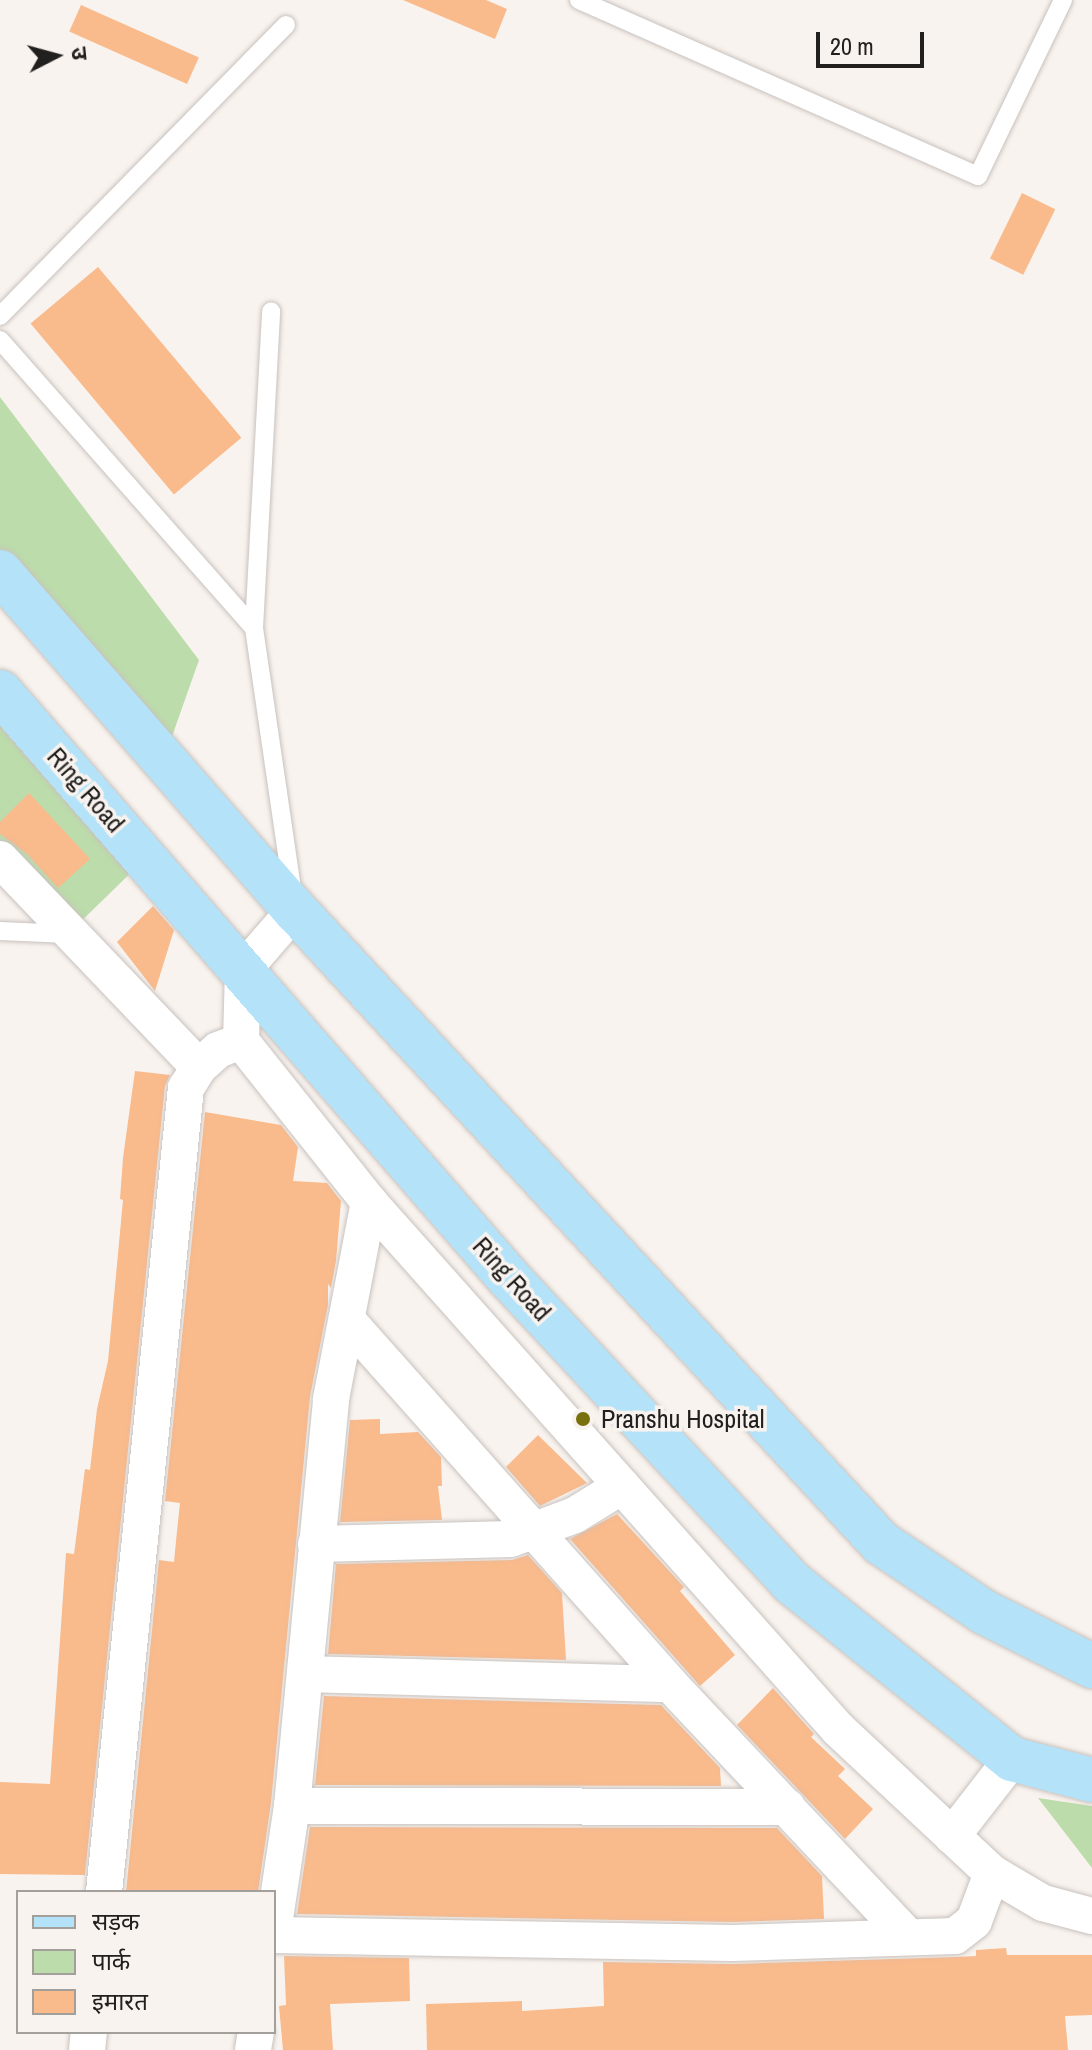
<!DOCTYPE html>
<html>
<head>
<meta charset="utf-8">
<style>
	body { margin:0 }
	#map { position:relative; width:1092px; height:2050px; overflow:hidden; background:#f9f3ef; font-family:"Archivo Narrow","Noto Sans Devanagari",sans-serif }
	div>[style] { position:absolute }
	.green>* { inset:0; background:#bcdcab }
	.building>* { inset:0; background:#f9ba8c; transform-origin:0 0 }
	.roads { filter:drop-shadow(0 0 2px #c8c2be) drop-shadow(0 0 2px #c8c2be) }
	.service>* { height:18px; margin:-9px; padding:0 9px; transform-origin:9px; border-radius:9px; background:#fff }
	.minor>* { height:36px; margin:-18px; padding:0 18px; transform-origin:18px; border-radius:18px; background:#fff }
	.primary>* { height:44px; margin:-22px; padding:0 22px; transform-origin:22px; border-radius:22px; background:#b4e3f9 }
	.dots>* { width:22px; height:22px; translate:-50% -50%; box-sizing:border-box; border:4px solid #f9f3ef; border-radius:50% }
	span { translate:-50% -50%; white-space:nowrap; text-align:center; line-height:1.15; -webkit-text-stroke:7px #f9f3ef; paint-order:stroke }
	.street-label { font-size:26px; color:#22201e }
	.poi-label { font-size:26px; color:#22201e }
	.left { translate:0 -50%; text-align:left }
	.legend { position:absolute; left:16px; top:1890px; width:260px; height:144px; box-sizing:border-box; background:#f9f3ef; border:2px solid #a39f9b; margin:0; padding:10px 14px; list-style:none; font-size:24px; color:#22201e }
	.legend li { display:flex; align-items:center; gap:16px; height:40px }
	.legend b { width:40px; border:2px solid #a39f9b }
	.north { position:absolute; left:16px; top:16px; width:80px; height:80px; -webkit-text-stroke:6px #f9f3ef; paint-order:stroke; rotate:84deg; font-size:22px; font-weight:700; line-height:32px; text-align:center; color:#22201e }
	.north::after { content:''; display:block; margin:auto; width:28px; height:36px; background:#22201e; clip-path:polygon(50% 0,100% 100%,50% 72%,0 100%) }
	.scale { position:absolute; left:816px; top:32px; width:108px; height:36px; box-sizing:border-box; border:4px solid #22201e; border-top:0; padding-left:10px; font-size:24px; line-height:28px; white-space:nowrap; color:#22201e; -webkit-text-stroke:6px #f9f3ef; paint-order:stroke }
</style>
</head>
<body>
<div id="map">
	<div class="green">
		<div style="clip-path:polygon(0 397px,199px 660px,164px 759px,0 572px)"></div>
		<div style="clip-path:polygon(0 692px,145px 859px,68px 934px,0 859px)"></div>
		<div style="clip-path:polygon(1038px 1798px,1092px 1806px,1092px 1868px)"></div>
	</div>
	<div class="building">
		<div style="clip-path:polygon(403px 0,486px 0,507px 9px,495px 39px)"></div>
		<div style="left:81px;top:5px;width:129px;height:29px;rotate:24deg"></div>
		<div style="left:1022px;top:193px;width:37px;height:73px;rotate:26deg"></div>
		<div style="left:98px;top:267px;width:223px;height:88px;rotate:50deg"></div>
		<div style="clip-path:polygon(29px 793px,90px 859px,58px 888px,27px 854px,0 834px,0 822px)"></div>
		<div style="clip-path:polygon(153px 906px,174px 930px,155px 991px,117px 942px)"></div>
		<div style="clip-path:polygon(135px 1071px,170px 1075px,165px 1086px,85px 1875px,0 1874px,0 1782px,50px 1784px,66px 1553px,74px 1554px,85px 1469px,90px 1470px,97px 1409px,108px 1361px,123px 1200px,120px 1199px,123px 1158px)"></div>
		<div style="clip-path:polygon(205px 1112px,281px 1125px,298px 1147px,293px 1181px,327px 1183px,341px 1201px,336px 1261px,331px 1288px,328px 1284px,328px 1305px,310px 1397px,271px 1803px,258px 1892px,126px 1892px,159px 1560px,174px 1562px,177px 1531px,180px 1503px,165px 1501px)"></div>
		<div style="clip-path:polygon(380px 1419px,380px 1434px,418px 1432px,441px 1457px,442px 1486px,438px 1486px,442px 1520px,340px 1522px,350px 1420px)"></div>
		<div style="clip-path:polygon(538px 1435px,587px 1483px,540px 1506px,506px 1467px)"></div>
		<div style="clip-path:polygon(617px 1514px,684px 1587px,680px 1591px,735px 1655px,700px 1686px,570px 1539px)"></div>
		<div style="clip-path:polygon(528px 1555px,562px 1593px,566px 1660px,328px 1654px,336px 1564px,512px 1560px)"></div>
		<div style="clip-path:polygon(773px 1688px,814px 1734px,811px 1737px,845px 1769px,838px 1776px,873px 1809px,845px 1839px,737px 1725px)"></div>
		<div style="clip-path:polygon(324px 1696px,661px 1705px,720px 1768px,721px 1786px,315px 1785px)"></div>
		<div style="clip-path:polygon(310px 1827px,777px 1828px,822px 1876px,824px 1919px,732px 1922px,297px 1914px)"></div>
		<div style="clip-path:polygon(1006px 1948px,1007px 1955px,1092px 1955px,1092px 2015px,1065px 2016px,1068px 2050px,427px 2050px,426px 2004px,522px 2001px,522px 2011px,604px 2006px,603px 1962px,733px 1964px,956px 1957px,976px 1956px,976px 1950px)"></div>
		<div style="clip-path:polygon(284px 1956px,409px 1958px,410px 2001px,330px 2004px,333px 2050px,283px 2050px,279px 2006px,286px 2005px)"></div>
	</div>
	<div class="roads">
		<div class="service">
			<div style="left:579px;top:0;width:436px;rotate:23.8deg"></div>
			<div style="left:978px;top:176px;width:195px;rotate:-64.2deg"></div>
			<div style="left:0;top:316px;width:408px;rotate:-45.5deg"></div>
			<div style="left:0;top:340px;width:384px;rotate:48.6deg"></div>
			<div style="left:254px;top:628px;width:269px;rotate:81.7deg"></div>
			<div style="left:254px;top:628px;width:317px;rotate:-86.9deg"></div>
			<div style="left:0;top:931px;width:68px;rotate:2.5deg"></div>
		</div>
		<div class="minor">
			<div style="left:0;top:859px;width:288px;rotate:46.3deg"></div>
			<div style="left:241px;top:1041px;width:206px;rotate:51.5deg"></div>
			<div style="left:369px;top:1202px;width:705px;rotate:48.33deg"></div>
			<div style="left:838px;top:1729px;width:211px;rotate:43.1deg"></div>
			<div style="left:992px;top:1873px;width:59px;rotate:30.5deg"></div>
			<div style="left:1043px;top:1903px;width:51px;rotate:14.9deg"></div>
			<div style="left:347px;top:1320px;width:487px;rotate:48.4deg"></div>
			<div style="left:670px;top:1684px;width:347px;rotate:46.7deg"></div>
			<div style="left:316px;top:1544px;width:195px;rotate:-1.5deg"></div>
			<div style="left:511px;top:1539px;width:68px;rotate:-20.6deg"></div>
			<div style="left:575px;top:1515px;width:55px;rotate:-31.7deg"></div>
			<div style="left:305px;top:1674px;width:365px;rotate:1.6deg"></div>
			<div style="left:292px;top:1806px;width:495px;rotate:0.1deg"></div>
			<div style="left:952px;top:1836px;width:98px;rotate:-52.1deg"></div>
			<div style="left:104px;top:1892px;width:808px;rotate:-84.18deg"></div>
			<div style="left:186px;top:1088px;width:25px;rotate:-58deg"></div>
			<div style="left:199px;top:1067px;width:25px;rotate:-42deg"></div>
			<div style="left:218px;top:1050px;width:25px;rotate:-21deg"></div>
			<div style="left:241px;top:1041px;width:71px;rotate:-88.4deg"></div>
			<div style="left:243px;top:970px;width:79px;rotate:-49.1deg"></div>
			<div style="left:274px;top:1925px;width:120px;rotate:-81.4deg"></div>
			<div style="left:292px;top:1806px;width:409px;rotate:-84.5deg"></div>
			<div style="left:331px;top:1399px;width:201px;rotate:-79.1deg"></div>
			<div style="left:274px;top:1935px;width:458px;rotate:1deg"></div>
			<div style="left:732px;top:1943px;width:223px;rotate:-1.8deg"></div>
			<div style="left:955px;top:1936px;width:24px;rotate:-38deg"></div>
			<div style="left:974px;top:1921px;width:51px;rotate:-69.4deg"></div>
			<div style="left:87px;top:2050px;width:18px;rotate:-84deg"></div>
			<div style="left:253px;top:2050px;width:18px;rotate:-81deg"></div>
		</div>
		<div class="primary">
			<div style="left:0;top:572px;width:449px;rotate:48.9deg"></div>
			<div style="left:295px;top:910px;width:863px;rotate:47.21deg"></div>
			<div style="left:881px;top:1543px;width:124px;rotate:33.8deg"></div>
			<div style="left:984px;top:1612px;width:121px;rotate:26.6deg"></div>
			<div style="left:0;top:692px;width:775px;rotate:49.03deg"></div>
			<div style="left:508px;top:1277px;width:416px;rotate:47.1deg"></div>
			<div style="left:791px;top:1582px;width:283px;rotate:38.7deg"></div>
			<div style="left:1012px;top:1759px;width:83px;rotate:14.7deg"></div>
		</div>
	</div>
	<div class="dots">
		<div style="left:583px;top:1419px;background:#78700f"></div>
	</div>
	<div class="street-label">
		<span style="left:86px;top:790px;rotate:49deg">Ring Road</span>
		<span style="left:512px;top:1279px;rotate:48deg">Ring Road</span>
	</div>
	<div class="poi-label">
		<span class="left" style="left:601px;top:1419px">Pranshu Hospital</span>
	</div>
	<ul class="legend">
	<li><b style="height:10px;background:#b4e3f9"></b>सड़क</li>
	<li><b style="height:22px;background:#bcdcab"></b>पार्क</li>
	<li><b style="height:22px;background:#f9ba8c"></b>इमारत</li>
	</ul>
	<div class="north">उ</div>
	<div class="scale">20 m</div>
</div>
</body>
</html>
